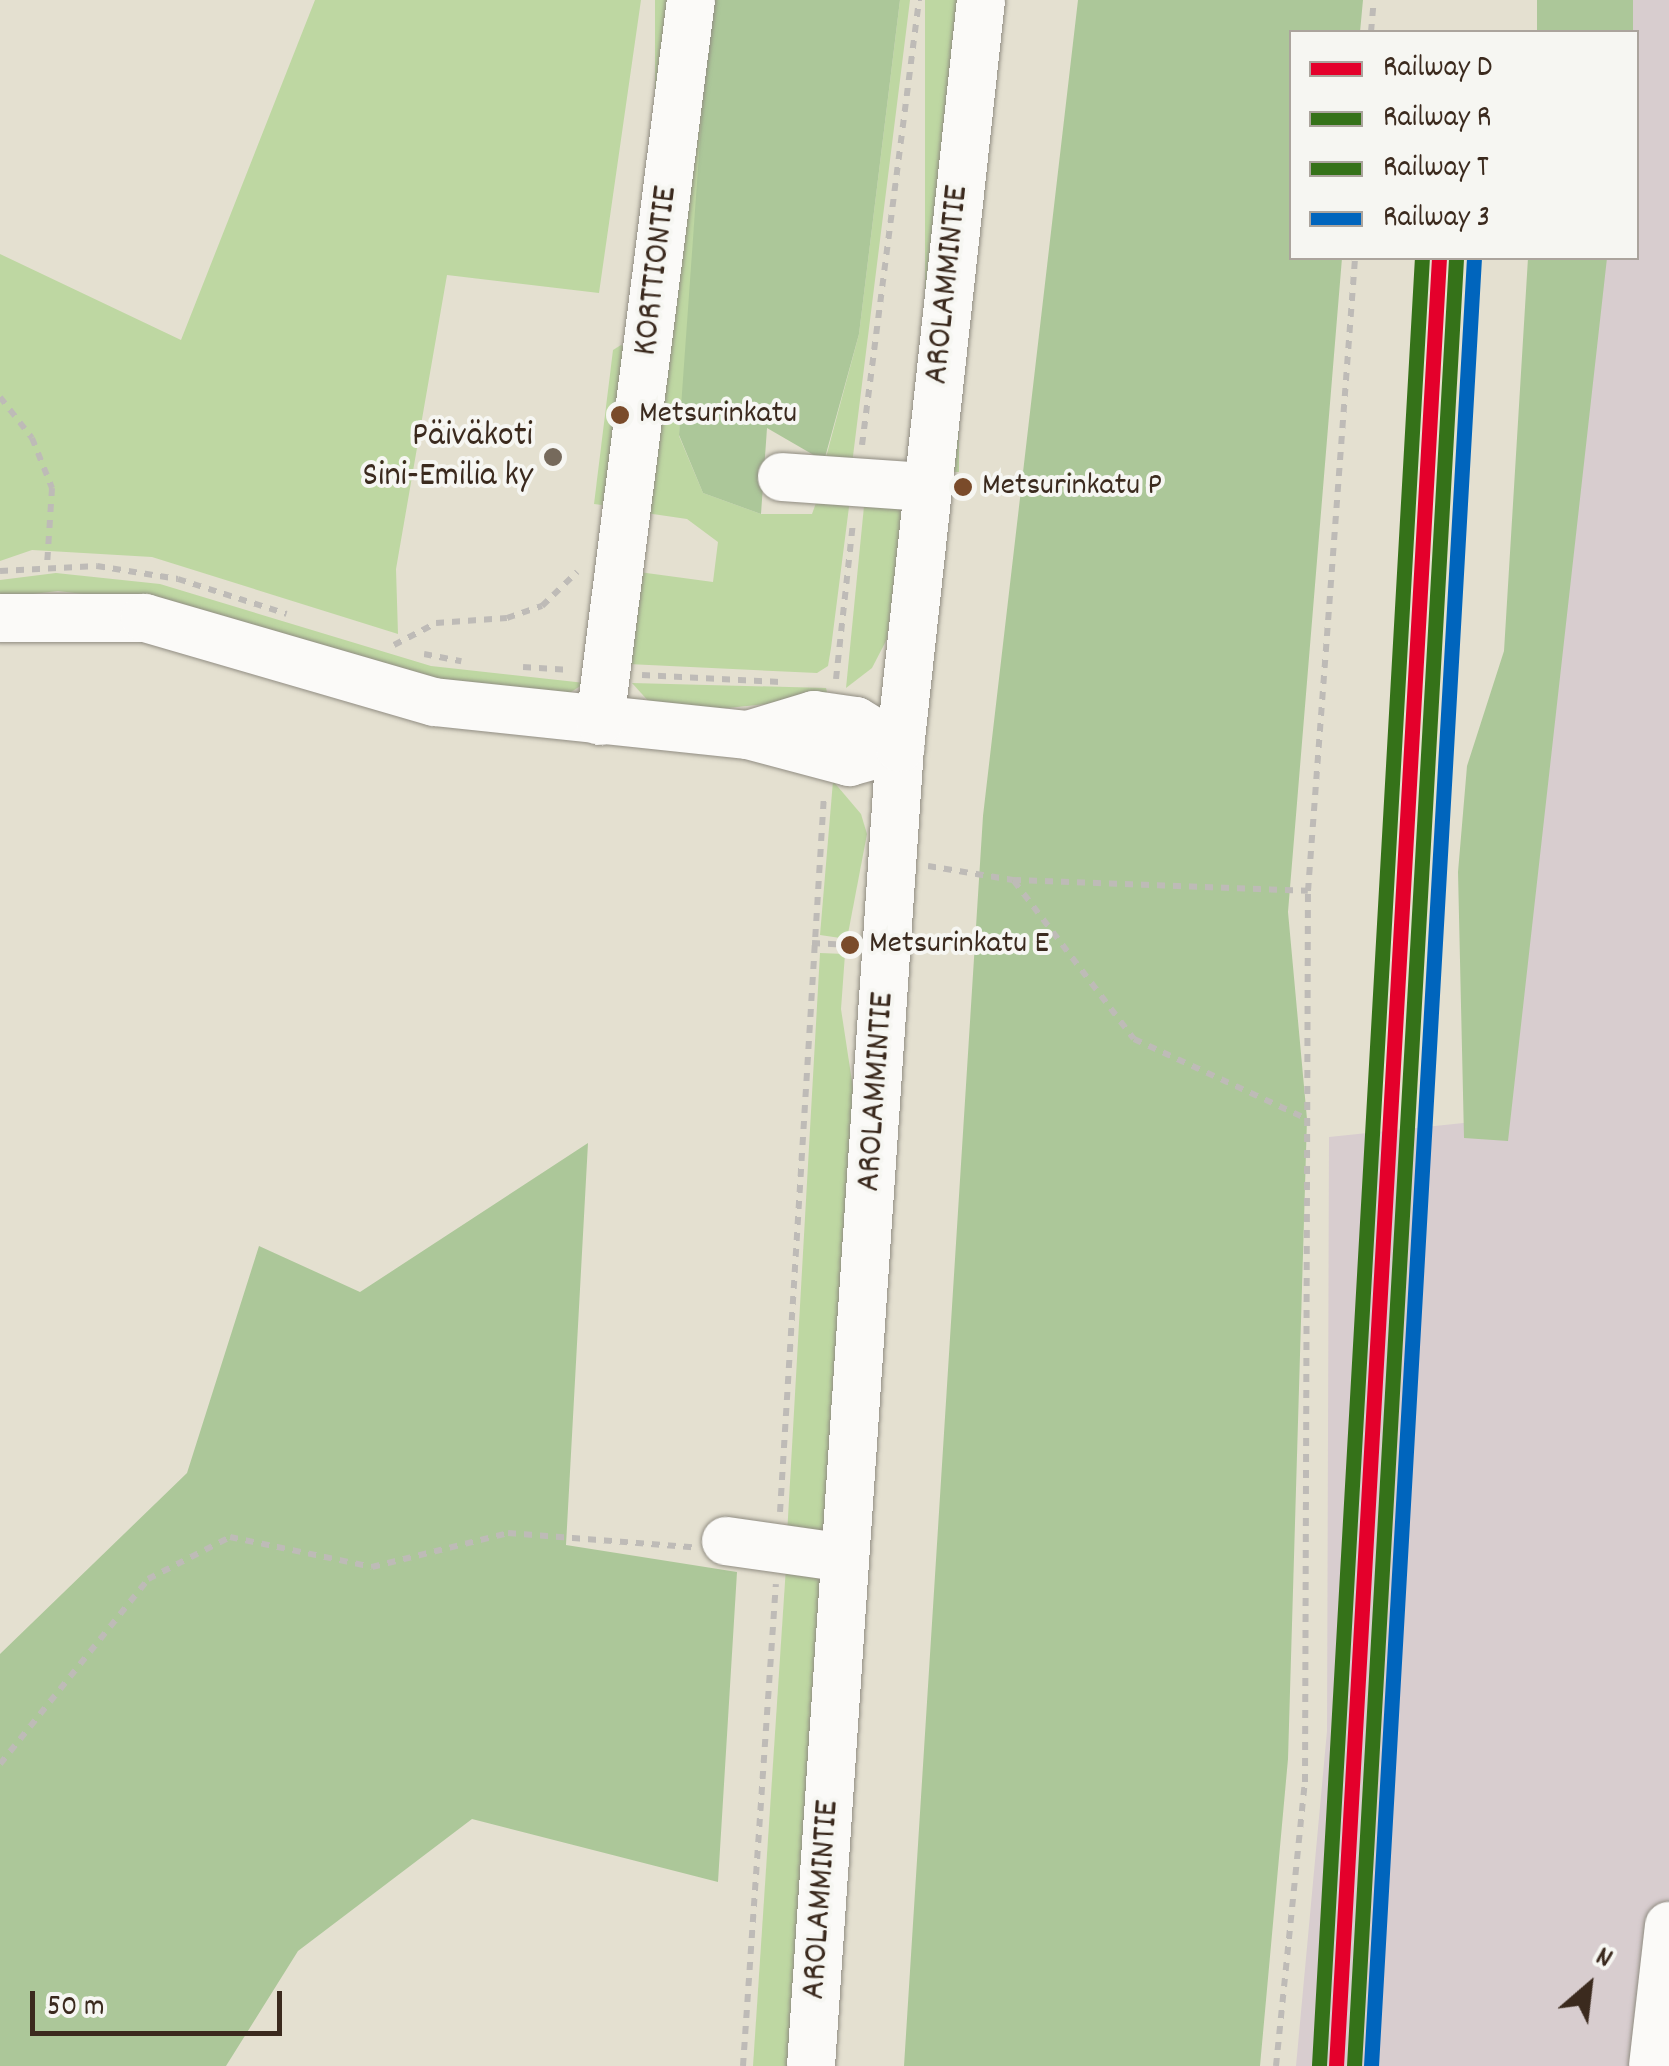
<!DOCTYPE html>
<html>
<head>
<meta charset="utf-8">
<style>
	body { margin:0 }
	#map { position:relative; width:1669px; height:2066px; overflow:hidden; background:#e4e0d0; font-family:Dekko,sans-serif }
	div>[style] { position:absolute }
	.industrial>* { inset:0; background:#d8cdcf }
	.green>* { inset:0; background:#bed7a2; transform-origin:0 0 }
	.forest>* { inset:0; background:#acc799; transform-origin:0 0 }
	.path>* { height:6px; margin-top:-3px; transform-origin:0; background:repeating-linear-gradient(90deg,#bebbb7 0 8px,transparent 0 16px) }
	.roads { filter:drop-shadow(0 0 2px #908c82) drop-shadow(0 0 2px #908c82) }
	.minor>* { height:48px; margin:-24px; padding:0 24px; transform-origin:24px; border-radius:24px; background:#fbfaf8 }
	.rail-1>* { height:15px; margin:-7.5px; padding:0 7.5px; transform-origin:7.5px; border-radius:7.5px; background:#e4002b }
	.rail-2>* { height:15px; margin:-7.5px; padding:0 7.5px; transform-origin:7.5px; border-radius:7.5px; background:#357219 }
	.rail-3>* { height:15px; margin:-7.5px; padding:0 7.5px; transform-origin:7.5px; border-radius:7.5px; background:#357219 }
	.rail-4>* { height:15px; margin:-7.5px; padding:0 7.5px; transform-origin:7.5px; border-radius:7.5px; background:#0065bd }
	.dots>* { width:28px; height:28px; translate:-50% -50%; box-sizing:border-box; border:5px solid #f6f6f2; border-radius:50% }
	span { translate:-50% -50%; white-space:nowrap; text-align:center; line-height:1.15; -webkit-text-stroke:8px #f6f6f2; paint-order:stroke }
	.bus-label { font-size:32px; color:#3b2a1e }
	.left { translate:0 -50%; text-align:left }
	.street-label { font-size:35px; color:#3b2a1e }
	.poi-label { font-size:35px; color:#3b2a1e }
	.right { translate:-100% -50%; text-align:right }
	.legend { position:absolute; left:1289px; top:30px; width:350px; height:230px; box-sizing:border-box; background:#f6f6f2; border:2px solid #aba49d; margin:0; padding:12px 18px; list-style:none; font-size:30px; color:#3b2a1e }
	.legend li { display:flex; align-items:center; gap:20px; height:50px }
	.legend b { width:50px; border:2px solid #aba49d }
	.north { position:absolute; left:1539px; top:1936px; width:100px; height:100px; -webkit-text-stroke:8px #f6f6f2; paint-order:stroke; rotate:28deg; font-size:28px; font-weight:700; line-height:40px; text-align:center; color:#3b2a1e }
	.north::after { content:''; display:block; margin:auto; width:35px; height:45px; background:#3b2a1e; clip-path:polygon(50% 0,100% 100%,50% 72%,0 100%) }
	.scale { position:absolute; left:30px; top:1991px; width:252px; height:45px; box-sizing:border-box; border:5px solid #3b2a1e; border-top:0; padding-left:12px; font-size:30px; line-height:35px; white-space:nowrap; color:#3b2a1e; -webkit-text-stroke:8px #f6f6f2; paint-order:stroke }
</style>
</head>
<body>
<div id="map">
	<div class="industrial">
		<div style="clip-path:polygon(1617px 0,1669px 0,1669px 2066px,1296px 2066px,1327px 1731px,1329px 1137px,1473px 1122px,1589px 258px,1636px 258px,1636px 32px,1614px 32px)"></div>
	</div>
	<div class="green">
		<div style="clip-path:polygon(315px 0,641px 0,599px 293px,447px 275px,396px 569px,398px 634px,152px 557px,32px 550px,0 561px,0 254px,181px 340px)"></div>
		<div style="left:655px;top:0;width:15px;height:306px"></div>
		<div style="clip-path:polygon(900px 0,910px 0,852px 464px,825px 461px,859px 334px)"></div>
		<div style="left:925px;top:0;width:34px;height:472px"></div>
		<div style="clip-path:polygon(703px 53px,704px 162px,679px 436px,703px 493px,761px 514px,812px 514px,821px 489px,850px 499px,831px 648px,828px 666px,817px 673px,628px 664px,639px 572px,713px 582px,718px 542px,687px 519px,646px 513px)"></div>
		<div style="clip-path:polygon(621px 345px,629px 350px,610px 506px,594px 504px,613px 350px)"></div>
		<div style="clip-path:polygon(865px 496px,904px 503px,887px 639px,872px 668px,846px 688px)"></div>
		<div style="clip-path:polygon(56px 573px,160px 584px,431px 666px,585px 683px,568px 694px,461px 691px,158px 603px,58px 591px,0 598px,0 580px)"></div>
		<div style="clip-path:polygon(632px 683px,826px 688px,827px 692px,824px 698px,718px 709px,651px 704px)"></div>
		<div style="clip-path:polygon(833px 781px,861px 814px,867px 834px,847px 939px,820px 935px)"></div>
		<div style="clip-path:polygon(820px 953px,845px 954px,841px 1009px,853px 1088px,827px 1526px,817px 1535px,787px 1535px)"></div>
		<div style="clip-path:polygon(786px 1567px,815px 1573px,822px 1584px,792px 2066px,753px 2066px)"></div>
	</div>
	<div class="forest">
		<div style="clip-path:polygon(710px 0,900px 0,859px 334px,824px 461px,767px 428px,761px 514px,703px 493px,679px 435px)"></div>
		<div style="clip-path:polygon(1078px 0,1363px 0,1360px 32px,1292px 32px,1292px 258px,1342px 258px,1288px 912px,1307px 1119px,1288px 1759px,1260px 2066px,904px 2066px,983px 816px)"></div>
		<div style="left:1537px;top:0;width:96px;height:32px"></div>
		<div style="clip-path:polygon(1528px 258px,1607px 258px,1508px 1141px,1464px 1138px,1458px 872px,1467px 766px,1504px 651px)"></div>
		<div style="clip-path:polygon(588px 1143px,566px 1545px,737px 1572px,718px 1882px,472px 1819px,298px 1951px,226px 2066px,0 2066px,0 1654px,187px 1473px,259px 1246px,360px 1292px)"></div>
	</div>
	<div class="path">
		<div style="left:1371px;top:32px;width:32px;rotate:-85deg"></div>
		<div style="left:0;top:397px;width:52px;rotate:52deg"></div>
		<div style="left:32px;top:438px;width:54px;rotate:68.2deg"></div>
		<div style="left:52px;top:488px;width:77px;rotate:93.7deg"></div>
		<div style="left:862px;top:445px;width:449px;rotate:-82.7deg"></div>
		<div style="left:0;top:571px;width:97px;rotate:-3deg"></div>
		<div style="left:97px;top:566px;width:82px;rotate:9.1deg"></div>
		<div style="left:178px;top:579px;width:114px;rotate:17.8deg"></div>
		<div style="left:394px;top:645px;width:47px;rotate:-27.6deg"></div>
		<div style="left:436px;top:623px;width:71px;rotate:-4deg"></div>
		<div style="left:507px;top:618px;width:37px;rotate:-19deg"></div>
		<div style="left:542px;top:606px;width:49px;rotate:-44.2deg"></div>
		<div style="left:424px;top:654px;width:38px;rotate:11deg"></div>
		<div style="left:523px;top:667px;width:47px;rotate:3.7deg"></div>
		<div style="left:642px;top:675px;width:138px;rotate:2.9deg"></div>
		<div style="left:836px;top:679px;width:158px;rotate:-83.8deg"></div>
		<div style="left:928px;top:866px;width:86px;rotate:9.4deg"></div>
		<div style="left:1013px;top:880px;width:295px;rotate:2.1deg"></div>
		<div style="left:1014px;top:881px;width:198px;rotate:52.8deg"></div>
		<div style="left:1134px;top:1039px;width:191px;rotate:24.8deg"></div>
		<div style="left:812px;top:943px;width:38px;rotate:3deg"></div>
		<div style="left:780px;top:1512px;width:718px;rotate:-86.49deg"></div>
		<div style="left:0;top:1764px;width:237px;rotate:-51.3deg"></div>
		<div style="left:148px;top:1579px;width:92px;rotate:-27.1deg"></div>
		<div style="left:230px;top:1537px;width:145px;rotate:11.9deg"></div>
		<div style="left:372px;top:1567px;width:140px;rotate:-14deg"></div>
		<div style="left:508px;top:1533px;width:185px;rotate:4.4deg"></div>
		<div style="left:743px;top:2066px;width:483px;rotate:-86.1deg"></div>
		<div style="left:1276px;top:2066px;width:285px;rotate:-84.2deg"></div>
		<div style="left:1305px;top:1782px;width:891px;rotate:-89.81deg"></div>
		<div style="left:1308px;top:891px;width:635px;rotate:-85.75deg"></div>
	</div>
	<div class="roads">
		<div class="minor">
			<div style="left:782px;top:477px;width:144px;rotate:4deg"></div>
			<div style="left:0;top:618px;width:145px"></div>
			<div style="left:145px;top:618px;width:301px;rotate:16.2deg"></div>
			<div style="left:434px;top:702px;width:316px;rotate:6deg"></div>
			<div style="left:748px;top:735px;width:105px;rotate:15deg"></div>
			<div style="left:849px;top:762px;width:53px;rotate:-15.4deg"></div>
			<div style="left:600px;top:721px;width:727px;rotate:-82.81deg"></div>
			<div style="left:748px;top:735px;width:69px;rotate:-16.9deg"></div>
			<div style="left:814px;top:715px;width:42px;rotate:8.1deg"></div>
			<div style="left:856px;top:721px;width:52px;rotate:31.5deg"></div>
			<div style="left:726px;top:1541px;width:120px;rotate:8.1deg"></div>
			<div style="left:811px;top:2066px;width:1321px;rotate:-86.14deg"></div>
			<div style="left:900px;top:748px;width:752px;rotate:-83.82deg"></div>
			<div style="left:1653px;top:2066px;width:141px;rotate:-83.5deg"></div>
		</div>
	</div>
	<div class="rail-1">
		<div style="left:1336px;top:2066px;width:1811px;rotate:-86.74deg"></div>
	</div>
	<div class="rail-2">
		<div style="left:1354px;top:2066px;width:1810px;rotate:-86.77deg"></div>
	</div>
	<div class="rail-3">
		<div style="left:1319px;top:2065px;width:1810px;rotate:-86.74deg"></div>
	</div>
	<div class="rail-4">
		<div style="left:1371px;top:2066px;width:1809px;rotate:-86.74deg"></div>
	</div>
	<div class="dots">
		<div style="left:620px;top:415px;background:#7a4b2a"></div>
		<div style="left:553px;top:457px;background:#766a5c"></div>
		<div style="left:963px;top:487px;background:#7a4b2a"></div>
		<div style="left:850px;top:945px;background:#7a4b2a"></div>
	</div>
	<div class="bus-label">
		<span class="left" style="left:639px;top:415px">Metsurinkatu</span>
		<span class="left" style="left:982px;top:487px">Metsurinkatu P</span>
		<span class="left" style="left:869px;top:945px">Metsurinkatu E</span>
	</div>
	<div class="street-label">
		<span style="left:657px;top:271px;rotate:-83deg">KORTTIONTIE</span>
		<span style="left:948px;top:285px;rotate:-84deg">AROLAMMINTIE</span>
		<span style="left:877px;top:1092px;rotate:-86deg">AROLAMMINTIE</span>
		<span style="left:822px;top:1900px;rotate:-86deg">AROLAMMINTIE</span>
	</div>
	<div class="poi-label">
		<span class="right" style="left:533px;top:457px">Päiväkoti<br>Sini-Emilia ky</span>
	</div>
	<ul class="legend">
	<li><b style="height:12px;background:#e4002b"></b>Railway D</li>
	<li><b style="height:12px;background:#357219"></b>Railway R</li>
	<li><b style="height:12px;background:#357219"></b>Railway T</li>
	<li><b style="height:12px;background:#0065bd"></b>Railway 3</li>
	</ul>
	<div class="north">N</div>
	<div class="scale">50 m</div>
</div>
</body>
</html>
